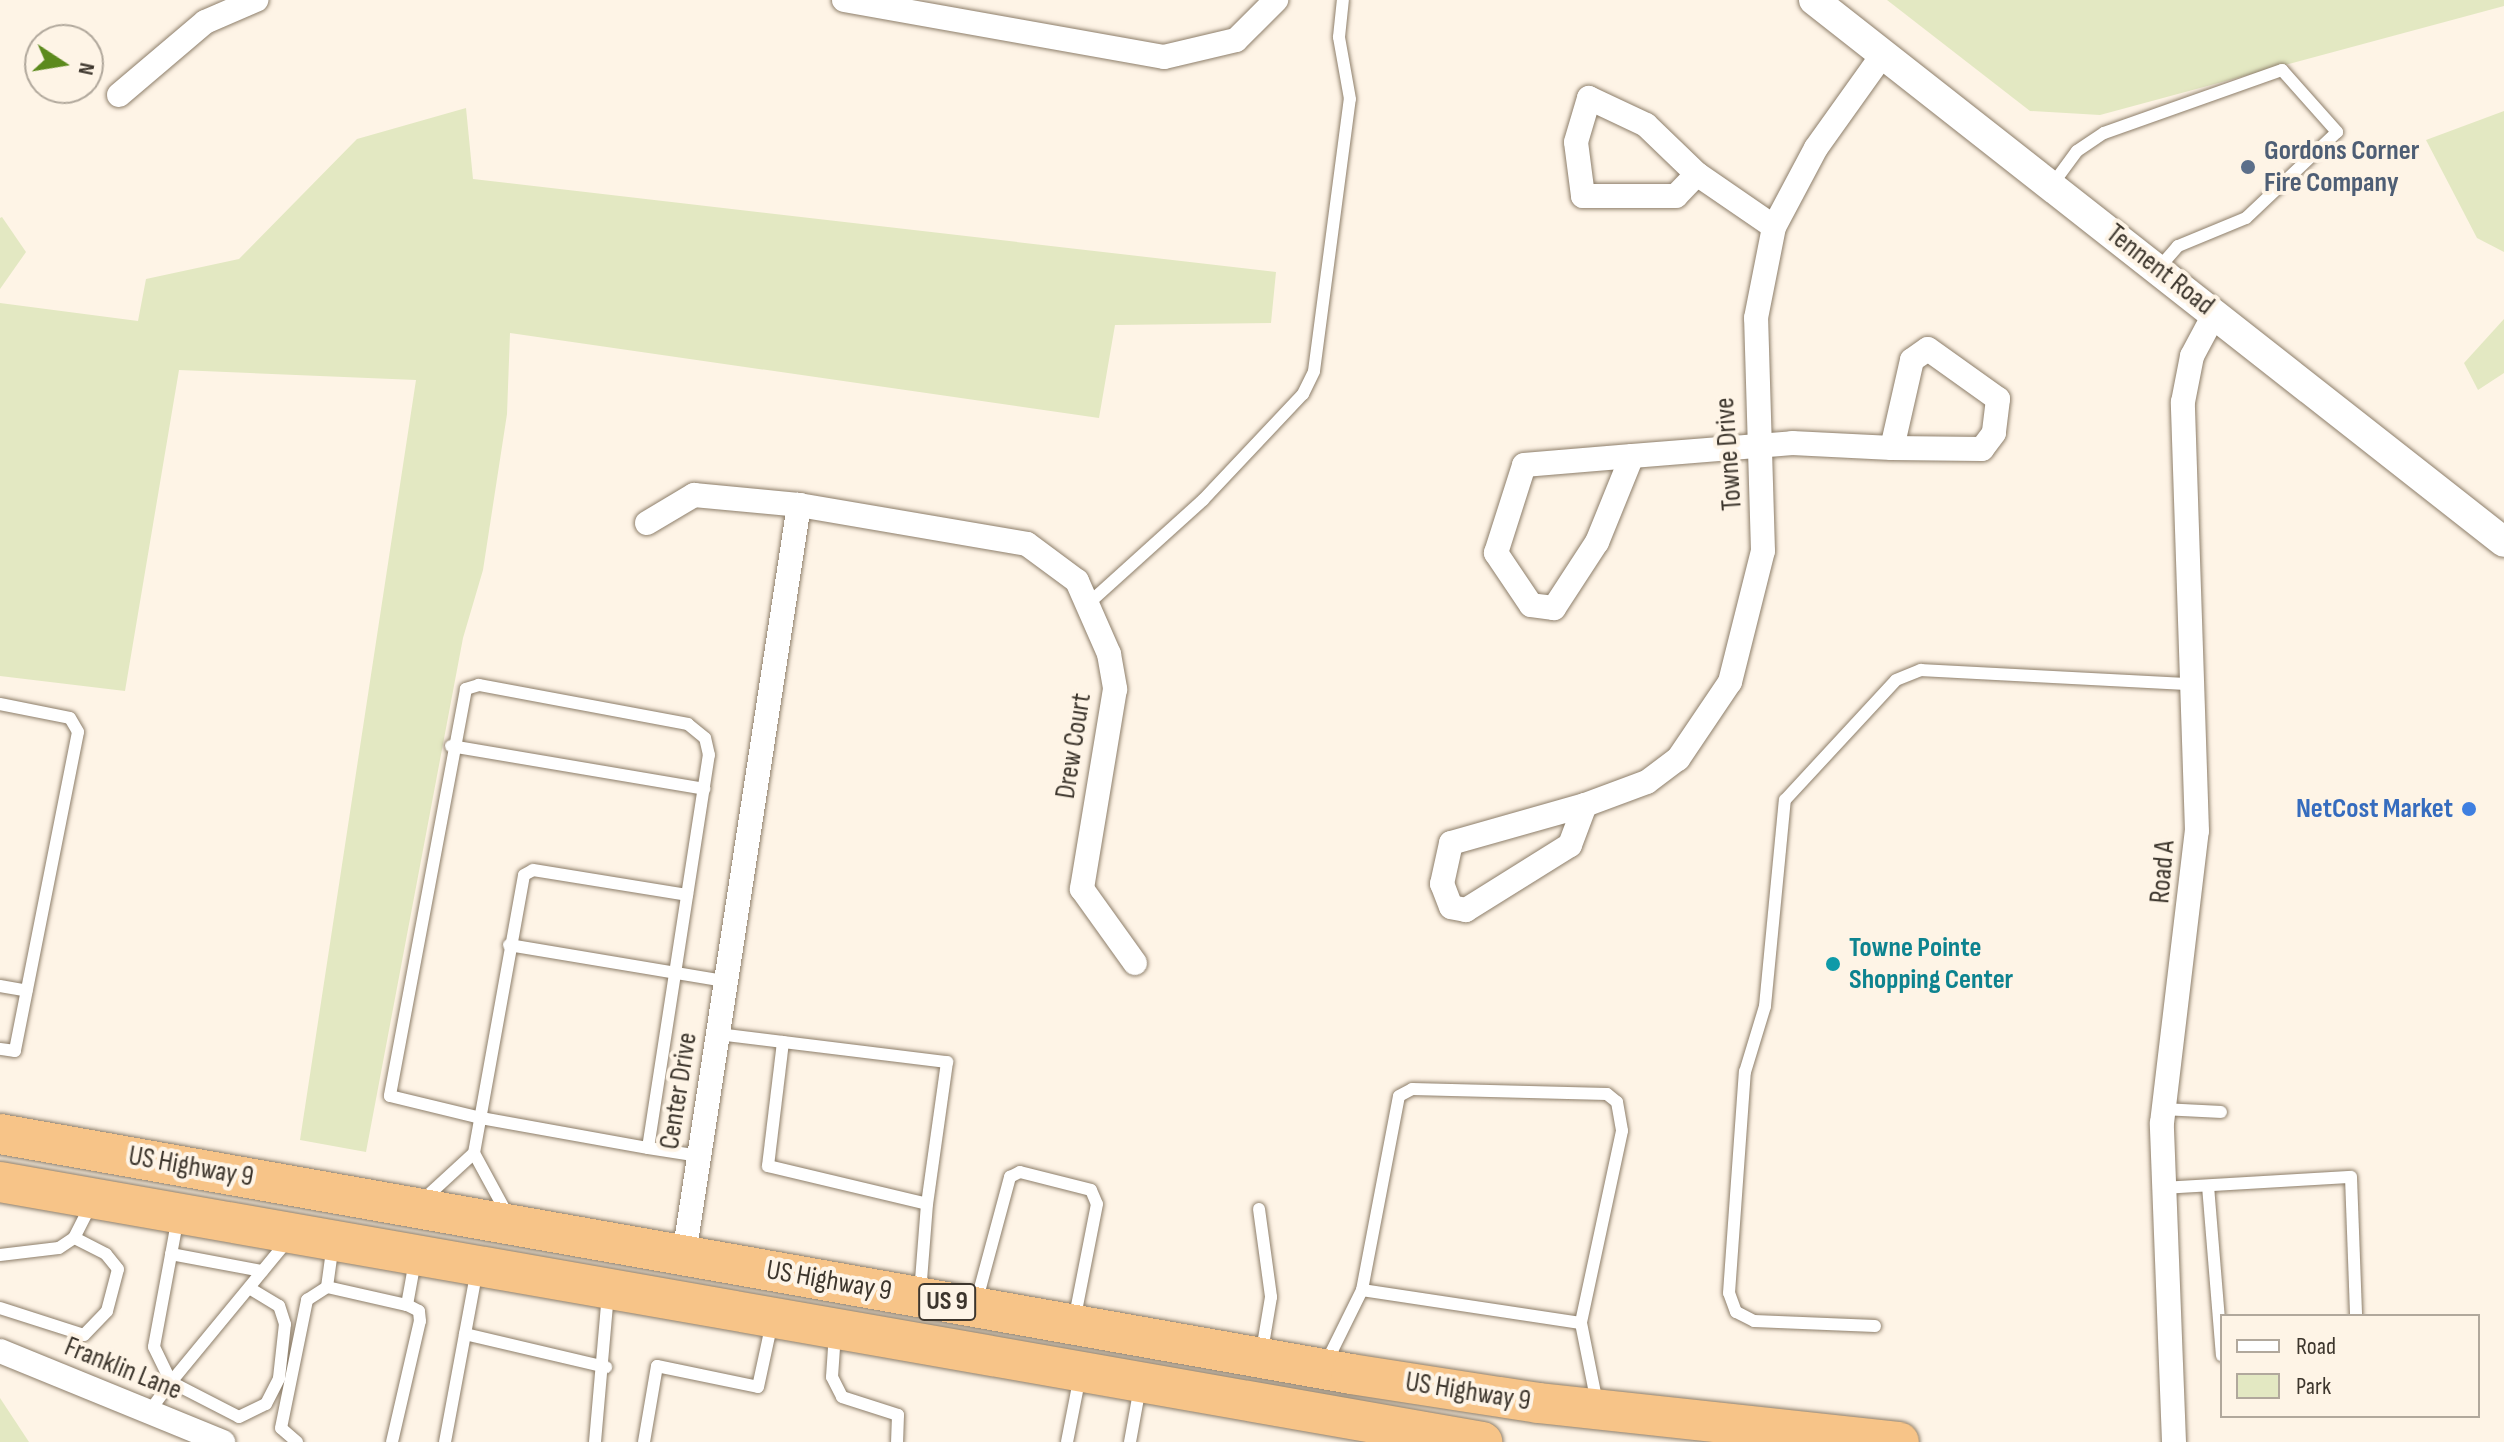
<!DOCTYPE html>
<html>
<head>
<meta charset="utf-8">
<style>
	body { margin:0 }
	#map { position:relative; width:2504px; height:1442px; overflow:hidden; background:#fef4e6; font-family:"Sofia Sans Condensed",sans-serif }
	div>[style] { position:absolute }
	.green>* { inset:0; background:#e3e8c2 }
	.roads { filter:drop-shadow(0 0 2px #8d7e6a) drop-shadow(0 0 2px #8d7e6a) }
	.service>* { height:12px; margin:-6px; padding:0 6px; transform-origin:6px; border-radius:6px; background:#fff }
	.minor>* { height:24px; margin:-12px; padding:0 12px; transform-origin:12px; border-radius:12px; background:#fff }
	.tertiary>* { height:30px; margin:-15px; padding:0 15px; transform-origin:15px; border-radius:15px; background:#fff }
	.trunk>* { height:40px; margin:-20px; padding:0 20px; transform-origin:20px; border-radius:20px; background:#f7c488 }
	.dots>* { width:22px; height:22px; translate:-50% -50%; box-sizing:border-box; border:4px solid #fef4e6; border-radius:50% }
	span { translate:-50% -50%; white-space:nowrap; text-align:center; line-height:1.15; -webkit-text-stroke:8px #fef4e6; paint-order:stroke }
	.shield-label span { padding:2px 6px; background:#fef4e6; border:2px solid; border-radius:6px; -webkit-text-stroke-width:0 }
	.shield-label { font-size:26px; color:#3d362d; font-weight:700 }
	.service-label { font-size:28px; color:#4e5e75; font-weight:700 }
	.left { translate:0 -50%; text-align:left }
	.street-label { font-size:28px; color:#3d362d }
	.shop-label { font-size:28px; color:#366cbe; font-weight:700 }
	.right { translate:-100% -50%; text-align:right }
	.culture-label { font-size:28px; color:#0d838f; font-weight:700 }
	.legend { position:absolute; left:2220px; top:1314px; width:260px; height:104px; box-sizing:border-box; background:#fef4e6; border:2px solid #b1a89c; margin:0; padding:10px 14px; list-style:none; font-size:24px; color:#3d362d }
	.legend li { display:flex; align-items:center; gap:16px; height:40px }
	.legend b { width:40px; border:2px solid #b1a89c }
	.north { position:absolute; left:24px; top:24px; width:80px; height:80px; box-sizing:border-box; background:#fef4e6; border:2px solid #b1a89c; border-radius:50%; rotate:102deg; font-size:22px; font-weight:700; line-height:32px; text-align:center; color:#3d362d }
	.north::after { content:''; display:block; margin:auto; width:28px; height:36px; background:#5c8a1d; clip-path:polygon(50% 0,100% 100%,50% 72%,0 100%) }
</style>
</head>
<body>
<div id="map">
	<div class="green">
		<div style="clip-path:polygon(1887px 0,2504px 0,2504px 6px,2100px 115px,2030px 111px)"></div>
		<div style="clip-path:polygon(466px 108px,473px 179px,1276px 272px,1271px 323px,1115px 325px,1099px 418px,510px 333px,507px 414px,483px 570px,463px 638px,366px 1152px,300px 1140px,416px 380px,179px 370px,125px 691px,0 676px,0 303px,138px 321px,146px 279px,239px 259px,357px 139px)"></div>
		<div style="clip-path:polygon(2504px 111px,2504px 252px,2477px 238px,2426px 140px)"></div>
		<div style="clip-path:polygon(2px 217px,26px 252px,0 289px,0 218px)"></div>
		<div style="clip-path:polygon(2504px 319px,2504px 373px,2478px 390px,2464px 363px)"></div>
		<div style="clip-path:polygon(0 1398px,29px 1442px,0 1442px)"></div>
	</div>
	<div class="roads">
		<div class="service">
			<div style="left:2052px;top:185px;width:42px;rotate:-53.7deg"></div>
			<div style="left:2077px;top:151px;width:32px;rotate:-34deg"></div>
			<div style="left:2104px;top:133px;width:189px;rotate:-19.5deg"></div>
			<div style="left:2282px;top:70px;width:83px;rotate:48.4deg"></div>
			<div style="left:2337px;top:132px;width:125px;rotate:136.6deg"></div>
			<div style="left:2246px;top:218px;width:74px;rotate:157.6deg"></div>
			<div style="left:2178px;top:246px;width:30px;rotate:131deg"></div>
			<div style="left:1089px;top:603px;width:154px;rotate:-42.1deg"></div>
			<div style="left:1203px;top:500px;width:146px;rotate:-46.7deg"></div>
			<div style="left:1303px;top:394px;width:25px;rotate:-64deg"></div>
			<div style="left:1314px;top:371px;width:274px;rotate:-82.5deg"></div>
			<div style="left:1350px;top:99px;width:63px;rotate:-100.1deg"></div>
			<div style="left:1339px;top:37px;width:37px;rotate:-84deg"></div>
			<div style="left:0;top:704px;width:71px;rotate:11.3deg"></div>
			<div style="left:70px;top:718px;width:16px;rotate:60deg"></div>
			<div style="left:78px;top:732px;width:325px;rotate:101.2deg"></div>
			<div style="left:15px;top:1051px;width:15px;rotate:-172deg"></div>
			<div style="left:451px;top:746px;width:257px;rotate:9.6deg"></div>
			<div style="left:509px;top:945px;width:219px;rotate:9.5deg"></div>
			<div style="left:0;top:986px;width:27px;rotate:10deg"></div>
			<div style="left:718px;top:1034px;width:231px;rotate:7deg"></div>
			<div style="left:947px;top:1062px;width:143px;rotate:98deg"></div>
			<div style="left:783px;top:1042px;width:125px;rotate:96.9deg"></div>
			<div style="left:768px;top:1166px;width:163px;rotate:13.4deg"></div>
			<div style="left:927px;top:1204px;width:89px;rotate:94.5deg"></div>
			<div style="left:2163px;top:1109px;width:58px;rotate:3deg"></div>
			<div style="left:648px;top:1148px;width:398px;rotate:-81.2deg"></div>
			<div style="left:709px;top:755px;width:17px;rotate:-103deg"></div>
			<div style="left:705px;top:738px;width:22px;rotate:-141deg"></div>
			<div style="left:688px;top:724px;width:213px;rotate:-169.4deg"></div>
			<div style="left:479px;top:685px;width:14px;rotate:163deg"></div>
			<div style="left:466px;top:689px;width:414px;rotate:100.6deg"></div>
			<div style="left:390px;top:1096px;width:94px;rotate:13.6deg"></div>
			<div style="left:481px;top:1118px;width:170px;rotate:10.2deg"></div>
			<div style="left:648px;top:1148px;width:52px;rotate:8.9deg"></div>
			<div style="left:2208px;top:1186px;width:170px;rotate:85.3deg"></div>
			<div style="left:2164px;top:1188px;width:187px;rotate:-3.4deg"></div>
			<div style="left:2351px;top:1177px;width:139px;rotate:87.9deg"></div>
			<div style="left:424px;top:1199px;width:68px;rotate:-42.6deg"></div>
			<div style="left:1259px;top:1209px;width:89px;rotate:82.2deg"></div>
			<div style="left:1271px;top:1297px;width:55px;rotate:99.5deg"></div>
			<div style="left:506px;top:1212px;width:67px;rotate:-118.5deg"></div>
			<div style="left:474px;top:1153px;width:282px;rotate:-79.8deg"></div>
			<div style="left:524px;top:875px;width:10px;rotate:-29deg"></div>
			<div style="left:533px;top:870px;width:156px;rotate:9.2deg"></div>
			<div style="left:178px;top:1217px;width:132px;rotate:100.5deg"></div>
			<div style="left:154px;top:1347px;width:39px;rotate:64deg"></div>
			<div style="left:171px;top:1382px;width:185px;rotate:-50.5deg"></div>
			<div style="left:171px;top:1254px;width:93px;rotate:10.6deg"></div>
			<div style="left:0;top:1255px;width:59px;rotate:-6.8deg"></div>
			<div style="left:59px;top:1248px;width:18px;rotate:-34deg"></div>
			<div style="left:74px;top:1238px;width:37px;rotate:-63deg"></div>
			<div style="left:327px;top:1287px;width:43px;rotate:-82.1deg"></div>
			<div style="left:1362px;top:1290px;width:221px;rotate:8.6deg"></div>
			<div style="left:976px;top:1303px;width:131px;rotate:-74.9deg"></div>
			<div style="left:1010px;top:1177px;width:11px;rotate:-27deg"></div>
			<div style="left:1020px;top:1172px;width:73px;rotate:14.2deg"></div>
			<div style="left:1091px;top:1190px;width:15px;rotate:67deg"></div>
			<div style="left:1097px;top:1204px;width:119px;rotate:101.1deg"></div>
			<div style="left:0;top:1308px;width:88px;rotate:17.8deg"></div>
			<div style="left:84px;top:1335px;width:33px;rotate:-46deg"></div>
			<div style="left:107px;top:1311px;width:43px;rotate:-75.3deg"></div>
			<div style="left:118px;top:1269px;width:19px;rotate:-129deg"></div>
			<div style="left:106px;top:1254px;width:36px;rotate:-153deg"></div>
			<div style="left:1875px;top:1326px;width:121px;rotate:-177.6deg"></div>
			<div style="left:1754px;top:1321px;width:20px;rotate:-153deg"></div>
			<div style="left:1736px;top:1312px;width:20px;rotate:-110deg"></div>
			<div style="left:1729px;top:1293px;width:222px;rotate:-85.9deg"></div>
			<div style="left:1745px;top:1072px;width:69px;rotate:-73.1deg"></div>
			<div style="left:1765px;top:1006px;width:207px;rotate:-84.5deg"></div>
			<div style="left:1785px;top:800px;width:163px;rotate:-47.2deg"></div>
			<div style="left:1896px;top:680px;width:27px;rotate:-22deg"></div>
			<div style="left:1921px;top:670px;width:269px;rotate:3deg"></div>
			<div style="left:835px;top:1333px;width:44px;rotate:93.9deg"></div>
			<div style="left:832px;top:1377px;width:22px;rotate:63deg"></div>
			<div style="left:842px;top:1397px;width:59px;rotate:17.8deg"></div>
			<div style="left:898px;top:1415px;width:27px;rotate:92deg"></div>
			<div style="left:465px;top:1334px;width:145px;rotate:13.2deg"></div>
			<div style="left:1325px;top:1365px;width:84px;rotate:-63.7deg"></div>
			<div style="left:1362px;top:1290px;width:197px;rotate:-79.2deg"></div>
			<div style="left:1399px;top:1096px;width:15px;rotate:-28deg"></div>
			<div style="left:1412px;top:1089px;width:195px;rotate:1.5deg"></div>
			<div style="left:1607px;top:1094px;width:13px;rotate:39deg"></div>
			<div style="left:1617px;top:1102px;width:29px;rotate:80deg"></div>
			<div style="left:1622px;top:1131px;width:196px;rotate:102.1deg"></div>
			<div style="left:1581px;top:1323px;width:82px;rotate:78.7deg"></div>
			<div style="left:149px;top:1412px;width:37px;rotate:-54deg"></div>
			<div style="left:171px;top:1382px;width:76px;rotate:27.2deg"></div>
			<div style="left:239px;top:1417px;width:30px;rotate:-26deg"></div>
			<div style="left:266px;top:1404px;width:29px;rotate:-63deg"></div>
			<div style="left:279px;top:1378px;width:54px;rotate:-83.7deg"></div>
			<div style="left:285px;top:1324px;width:19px;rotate:-108deg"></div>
			<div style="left:279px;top:1306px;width:35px;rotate:-149deg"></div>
			<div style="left:297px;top:1442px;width:21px;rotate:-139deg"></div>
			<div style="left:281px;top:1428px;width:131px;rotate:-78.5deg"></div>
			<div style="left:307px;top:1300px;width:24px;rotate:-33deg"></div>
			<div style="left:327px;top:1287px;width:82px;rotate:12.7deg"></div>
			<div style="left:407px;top:1305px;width:45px;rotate:-79.7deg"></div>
			<div style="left:392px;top:1442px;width:124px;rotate:-77deg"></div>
			<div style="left:420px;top:1321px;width:10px;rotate:-96deg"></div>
			<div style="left:419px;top:1311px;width:13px;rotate:-153deg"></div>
			<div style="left:445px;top:1442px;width:175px;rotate:-79.5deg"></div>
			<div style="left:595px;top:1442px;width:150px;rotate:-85deg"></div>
			<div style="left:644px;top:1442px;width:77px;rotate:-80.3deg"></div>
			<div style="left:657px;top:1366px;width:103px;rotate:11.7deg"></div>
			<div style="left:758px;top:1387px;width:66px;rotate:-77.8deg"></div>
			<div style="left:1067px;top:1442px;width:67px;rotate:-78.9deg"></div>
			<div style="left:1130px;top:1442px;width:56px;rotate:-79.7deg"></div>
		</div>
		<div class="minor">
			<div style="left:844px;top:0;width:325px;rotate:10.1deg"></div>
			<div style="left:1164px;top:57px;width:74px;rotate:-13.3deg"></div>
			<div style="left:1236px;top:40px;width:57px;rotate:-45deg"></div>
			<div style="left:119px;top:95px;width:113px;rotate:-40.3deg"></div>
			<div style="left:205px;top:22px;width:56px;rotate:-23.3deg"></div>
			<div style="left:1589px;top:98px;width:63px;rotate:25.3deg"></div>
			<div style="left:1646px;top:125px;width:71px;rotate:43.9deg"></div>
			<div style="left:1697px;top:174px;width:30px;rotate:134deg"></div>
			<div style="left:1676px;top:196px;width:93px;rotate:180deg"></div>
			<div style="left:1583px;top:196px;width:54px;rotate:-97.4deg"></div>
			<div style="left:1576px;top:142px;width:46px;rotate:-73.5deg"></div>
			<div style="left:1697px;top:174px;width:93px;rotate:34.5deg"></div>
			<div style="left:1928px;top:349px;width:86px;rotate:35.5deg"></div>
			<div style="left:1998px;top:399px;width:34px;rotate:97deg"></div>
			<div style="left:1994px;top:433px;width:20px;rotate:127deg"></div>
			<div style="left:1982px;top:449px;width:90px;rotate:-179.4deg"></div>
			<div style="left:1892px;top:448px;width:90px;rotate:-77.2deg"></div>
			<div style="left:1912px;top:360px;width:19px;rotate:-35deg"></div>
			<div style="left:1632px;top:456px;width:93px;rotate:112.1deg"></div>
			<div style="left:1597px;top:542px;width:79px;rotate:123.1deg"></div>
			<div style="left:1554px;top:608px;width:23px;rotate:-173deg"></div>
			<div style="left:1531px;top:605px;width:63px;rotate:-123.9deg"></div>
			<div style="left:1496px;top:553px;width:92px;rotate:-72.3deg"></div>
			<div style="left:1524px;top:465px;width:108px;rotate:-4.8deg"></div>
			<div style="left:1632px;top:456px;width:161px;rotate:-4.6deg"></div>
			<div style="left:1792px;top:443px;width:100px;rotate:2.9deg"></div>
			<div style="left:647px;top:523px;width:55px;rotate:-30.8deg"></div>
			<div style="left:694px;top:495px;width:105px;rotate:5.4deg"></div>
			<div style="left:799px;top:505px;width:231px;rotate:9.7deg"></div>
			<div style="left:1027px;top:544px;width:62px;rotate:36.5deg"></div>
			<div style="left:1077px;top:581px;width:80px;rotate:66.3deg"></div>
			<div style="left:1109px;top:654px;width:36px;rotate:80deg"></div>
			<div style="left:1115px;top:689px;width:203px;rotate:99.4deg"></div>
			<div style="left:1082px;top:889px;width:91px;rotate:54.4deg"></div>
			<div style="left:1585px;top:805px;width:66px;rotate:-20.4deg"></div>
			<div style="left:1647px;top:782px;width:39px;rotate:-37deg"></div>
			<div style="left:1678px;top:759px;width:93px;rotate:-56deg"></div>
			<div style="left:1730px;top:682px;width:135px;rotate:-75.9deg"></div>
			<div style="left:1763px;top:551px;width:233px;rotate:-91.7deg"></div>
			<div style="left:1756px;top:318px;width:93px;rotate:-78.8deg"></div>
			<div style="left:1774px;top:227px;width:89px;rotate:-62deg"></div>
			<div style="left:1816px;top:148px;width:115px;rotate:-54.5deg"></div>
			<div style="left:1585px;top:805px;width:43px;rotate:110.6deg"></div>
			<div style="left:1570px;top:845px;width:123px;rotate:148deg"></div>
			<div style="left:1466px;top:910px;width:15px;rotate:-169deg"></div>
			<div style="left:1451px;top:907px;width:25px;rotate:-111deg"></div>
			<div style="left:1442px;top:884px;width:42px;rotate:-77.6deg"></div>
			<div style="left:1451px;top:843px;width:139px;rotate:-15.8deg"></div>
			<div style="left:684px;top:1255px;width:759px;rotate:-81.28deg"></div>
			<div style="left:0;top:1351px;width:241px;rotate:22.2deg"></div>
			<div style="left:2174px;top:1442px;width:319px;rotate:-92.2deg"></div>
			<div style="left:2162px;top:1123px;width:294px;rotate:-83.2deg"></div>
			<div style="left:2197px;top:831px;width:429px;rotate:-91.9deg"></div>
			<div style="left:2183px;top:402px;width:47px;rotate:-78.9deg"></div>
			<div style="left:2192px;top:356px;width:49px;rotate:-61.9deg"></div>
		</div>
		<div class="tertiary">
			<div style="left:1814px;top:0;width:877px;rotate:38.15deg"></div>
		</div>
		<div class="trunk">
			<div style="left:0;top:1134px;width:1372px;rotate:10.07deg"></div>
			<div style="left:1351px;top:1374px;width:190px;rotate:8.8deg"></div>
			<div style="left:1539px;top:1403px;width:362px;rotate:6.2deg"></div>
			<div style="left:0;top:1182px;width:1505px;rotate:9.95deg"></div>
		</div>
	</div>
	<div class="dots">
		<div style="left:2248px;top:167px;background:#5c6f8a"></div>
		<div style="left:2469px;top:809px;background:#3f7fe0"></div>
		<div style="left:1833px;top:964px;background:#0f9aa8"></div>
	</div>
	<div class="shield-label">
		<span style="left:947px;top:1302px">US 9</span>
	</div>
	<div class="service-label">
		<span class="left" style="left:2264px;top:167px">Gordons Corner<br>Fire Company</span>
	</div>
	<div class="street-label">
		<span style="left:2160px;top:270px;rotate:38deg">Tennent Road</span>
		<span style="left:1729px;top:454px;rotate:-94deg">Towne Drive</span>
		<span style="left:1074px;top:746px;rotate:-81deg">Drew Court</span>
		<span style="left:2163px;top:872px;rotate:-85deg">Road A</span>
		<span style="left:679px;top:1091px;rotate:-81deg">Center Drive</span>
		<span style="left:191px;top:1167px;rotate:10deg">US Highway 9</span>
		<span style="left:829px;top:1281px;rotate:10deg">US Highway 9</span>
		<span style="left:123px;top:1369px;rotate:22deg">Franklin Lane</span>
		<span style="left:1468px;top:1392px;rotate:9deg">US Highway 9</span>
	</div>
	<div class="shop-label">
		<span class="right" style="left:2453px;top:809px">NetCost Market</span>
	</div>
	<div class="culture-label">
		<span class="left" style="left:1849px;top:964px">Towne Pointe<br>Shopping Center</span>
	</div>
	<ul class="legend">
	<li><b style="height:10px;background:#fff"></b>Road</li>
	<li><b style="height:22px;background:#e3e8c2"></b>Park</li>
	</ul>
	<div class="north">N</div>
</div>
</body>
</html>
